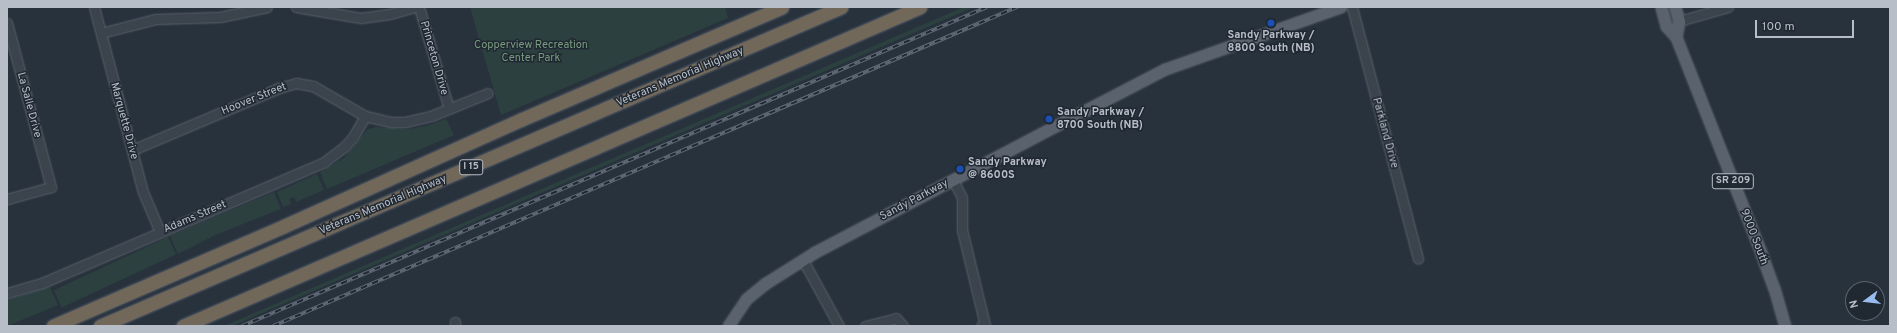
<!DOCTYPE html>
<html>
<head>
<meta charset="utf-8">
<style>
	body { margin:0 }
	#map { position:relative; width:1897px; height:333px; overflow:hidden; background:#28323d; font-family:Overpass,sans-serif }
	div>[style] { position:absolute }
	.green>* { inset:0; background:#2d4040; transform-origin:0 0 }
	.roads { filter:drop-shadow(0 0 1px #59616b) drop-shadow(0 0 1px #59616b) }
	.minor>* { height:9px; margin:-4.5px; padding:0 4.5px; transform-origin:4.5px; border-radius:4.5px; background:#3b434d }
	.major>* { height:11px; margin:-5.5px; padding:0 5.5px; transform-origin:5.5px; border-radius:5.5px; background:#5a626d }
	.highway>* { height:13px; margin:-6.5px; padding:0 6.5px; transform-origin:6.5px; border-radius:6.5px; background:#726859 }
	.rail>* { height:3.5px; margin-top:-1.75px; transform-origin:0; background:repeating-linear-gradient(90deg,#202832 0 6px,#606a76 0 12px); box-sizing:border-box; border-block:1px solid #606a76 }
	.dots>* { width:11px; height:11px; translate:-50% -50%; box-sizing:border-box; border:2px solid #202832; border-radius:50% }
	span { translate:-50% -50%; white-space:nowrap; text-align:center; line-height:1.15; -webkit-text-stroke:3px #202832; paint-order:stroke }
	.shield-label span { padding:1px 3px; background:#202832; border:1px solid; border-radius:3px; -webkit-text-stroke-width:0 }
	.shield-label { font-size:10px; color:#b8bec8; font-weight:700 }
	.poi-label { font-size:11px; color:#b8bec8; font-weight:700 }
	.left { translate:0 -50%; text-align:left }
	.park-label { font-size:11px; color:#789b7f }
	.street-label { font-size:11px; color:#b8bec8 }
	.frame { position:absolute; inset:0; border:8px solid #b8bec8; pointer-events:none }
	.north { position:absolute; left:1845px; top:281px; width:40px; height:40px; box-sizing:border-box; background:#202832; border:1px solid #5d646e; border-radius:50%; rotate:255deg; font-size:11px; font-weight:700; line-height:16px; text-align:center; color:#b8bec8 }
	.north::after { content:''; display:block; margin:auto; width:14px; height:18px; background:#98bced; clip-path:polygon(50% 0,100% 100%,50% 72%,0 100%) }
	.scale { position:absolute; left:1755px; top:20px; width:99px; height:18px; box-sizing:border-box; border:2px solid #b8bec8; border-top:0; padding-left:5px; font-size:12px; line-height:14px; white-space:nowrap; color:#b8bec8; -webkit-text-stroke:3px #202832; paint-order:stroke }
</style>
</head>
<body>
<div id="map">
	<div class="green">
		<div style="clip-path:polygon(470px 7px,725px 7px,728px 18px,501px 115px)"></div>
		<div style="clip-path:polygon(964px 7px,974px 7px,232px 326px,224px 326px)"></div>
		<div style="clip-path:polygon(446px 119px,454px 135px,327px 189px,320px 172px,344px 158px,368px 129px,376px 127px,410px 129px,426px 126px)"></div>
		<div style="clip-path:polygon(317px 174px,324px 190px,296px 202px,294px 197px,289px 199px,291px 204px,283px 207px,277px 192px)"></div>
		<div style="clip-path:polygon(274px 192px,281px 209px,215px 235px,178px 254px,170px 236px)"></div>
		<div style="left:168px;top:237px;width:19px;height:126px;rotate:65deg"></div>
		<div style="clip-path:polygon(50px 287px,58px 305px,7px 326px,7px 300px)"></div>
	</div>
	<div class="roads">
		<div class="minor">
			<div style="left:94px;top:7px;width:191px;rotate:75.2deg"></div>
			<div style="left:143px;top:192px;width:43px;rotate:67deg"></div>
			<div style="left:296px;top:7px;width:66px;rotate:9.6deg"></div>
			<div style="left:361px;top:18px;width:29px;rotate:-8deg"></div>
			<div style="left:390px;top:14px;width:25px;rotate:-16deg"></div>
			<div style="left:419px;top:7px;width:106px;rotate:73.6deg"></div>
			<div style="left:1352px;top:7px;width:260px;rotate:75.3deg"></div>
			<div style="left:1679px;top:21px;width:51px;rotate:-15.9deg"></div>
			<div style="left:7px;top:23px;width:170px;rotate:75deg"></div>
			<div style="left:51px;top:187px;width:46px;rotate:164.7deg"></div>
			<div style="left:101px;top:33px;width:57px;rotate:-14.3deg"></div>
			<div style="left:156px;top:19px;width:64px;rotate:-1.8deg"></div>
			<div style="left:220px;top:17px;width:48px;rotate:-12deg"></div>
			<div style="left:132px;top:150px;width:160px;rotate:-22.9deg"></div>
			<div style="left:279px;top:88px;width:18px;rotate:-16deg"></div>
			<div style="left:296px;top:83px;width:17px;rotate:10deg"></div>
			<div style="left:313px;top:86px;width:60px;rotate:30deg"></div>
			<div style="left:365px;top:116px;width:28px;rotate:13deg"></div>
			<div style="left:392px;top:122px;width:13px"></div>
			<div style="left:405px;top:122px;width:27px;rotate:-13deg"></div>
			<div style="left:431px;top:116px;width:61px;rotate:-22deg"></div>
			<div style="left:953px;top:180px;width:20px;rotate:63deg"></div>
			<div style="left:962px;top:198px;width:32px;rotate:90deg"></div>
			<div style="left:962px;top:230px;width:98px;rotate:76.4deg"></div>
			<div style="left:985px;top:325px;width:4px;rotate:166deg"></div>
			<div style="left:803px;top:260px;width:75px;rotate:61.4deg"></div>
			<div style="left:7px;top:293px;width:36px;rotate:-16deg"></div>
			<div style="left:42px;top:283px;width:307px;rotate:-23.2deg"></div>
			<div style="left:324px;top:162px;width:26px;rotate:-37deg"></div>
			<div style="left:345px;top:146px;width:12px;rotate:-48deg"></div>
			<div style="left:353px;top:137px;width:24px;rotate:-60deg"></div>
			<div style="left:455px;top:326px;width:4px;rotate:-90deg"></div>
			<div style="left:865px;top:326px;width:32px;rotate:-14deg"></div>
			<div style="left:896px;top:318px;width:11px;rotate:49deg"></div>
		</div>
		<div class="major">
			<div style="left:1661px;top:7px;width:20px;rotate:75deg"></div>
			<div style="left:1666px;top:26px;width:15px;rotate:48deg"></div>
			<div style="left:1676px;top:37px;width:232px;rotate:68.5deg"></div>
			<div style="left:1761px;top:253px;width:37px;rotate:70deg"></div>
			<div style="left:1774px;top:288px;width:40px;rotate:74deg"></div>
			<div style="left:1675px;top:7px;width:15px;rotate:74deg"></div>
			<div style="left:1679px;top:21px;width:16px;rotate:101deg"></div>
			<div style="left:728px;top:326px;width:32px;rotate:-56deg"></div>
			<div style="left:746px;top:299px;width:26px;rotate:-39deg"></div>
			<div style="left:766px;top:283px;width:58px;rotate:-32.3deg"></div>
			<div style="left:815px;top:252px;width:301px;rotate:-27.7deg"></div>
			<div style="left:1082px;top:112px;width:93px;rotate:-27.4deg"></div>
			<div style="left:1165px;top:69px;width:186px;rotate:-19.5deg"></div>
		</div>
		<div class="highway">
			<div style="left:53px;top:326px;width:252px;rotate:-23.4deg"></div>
			<div style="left:284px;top:226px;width:259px;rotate:-24.2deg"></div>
			<div style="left:520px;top:120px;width:285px;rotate:-23.3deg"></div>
			<div style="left:100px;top:326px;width:807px;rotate:-23.29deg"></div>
			<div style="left:183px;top:326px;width:803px;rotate:-23.4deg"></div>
		</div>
	</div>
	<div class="rail">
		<div style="left:242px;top:326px;width:810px;rotate:-23.18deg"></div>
		<div style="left:273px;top:326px;width:810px;rotate:-23.21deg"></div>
	</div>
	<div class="dots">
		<div style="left:1271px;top:23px;background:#1a4fb4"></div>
		<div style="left:1049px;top:119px;background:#1a4fb4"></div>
		<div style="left:960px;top:169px;background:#1a4fb4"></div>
	</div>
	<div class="shield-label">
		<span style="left:471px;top:167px">I 15</span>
		<span style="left:1733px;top:181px">SR 209</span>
	</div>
	<div class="poi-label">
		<span style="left:1271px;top:42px">Sandy Parkway /<br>8800 South (NB)</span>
		<span class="left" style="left:1057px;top:119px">Sandy Parkway /<br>8700 South (NB)</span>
		<span class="left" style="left:968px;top:169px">Sandy Parkway<br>@ 8600S</span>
	</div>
	<div class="park-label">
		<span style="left:531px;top:52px">Copperview Recreation<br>Center Park</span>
	</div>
	<div class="street-label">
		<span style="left:434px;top:58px;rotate:74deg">Princeton Drive</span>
		<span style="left:680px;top:77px;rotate:-23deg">Veterans Memorial Highway</span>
		<span style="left:254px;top:99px;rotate:-22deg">Hoover Street</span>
		<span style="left:29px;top:105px;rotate:75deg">La Salle Drive</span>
		<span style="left:124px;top:121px;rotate:75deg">Marquette Drive</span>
		<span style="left:1385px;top:133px;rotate:75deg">Parkland Drive</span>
		<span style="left:914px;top:200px;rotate:-28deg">Sandy Parkway</span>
		<span style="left:383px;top:205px;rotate:-23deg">Veterans Memorial Highway</span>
		<span style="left:195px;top:217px;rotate:-23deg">Adams Street</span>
		<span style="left:1754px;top:237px;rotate:69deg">9000 South</span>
	</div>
	<div class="frame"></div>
	<div class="north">N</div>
	<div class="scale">100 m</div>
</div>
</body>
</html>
